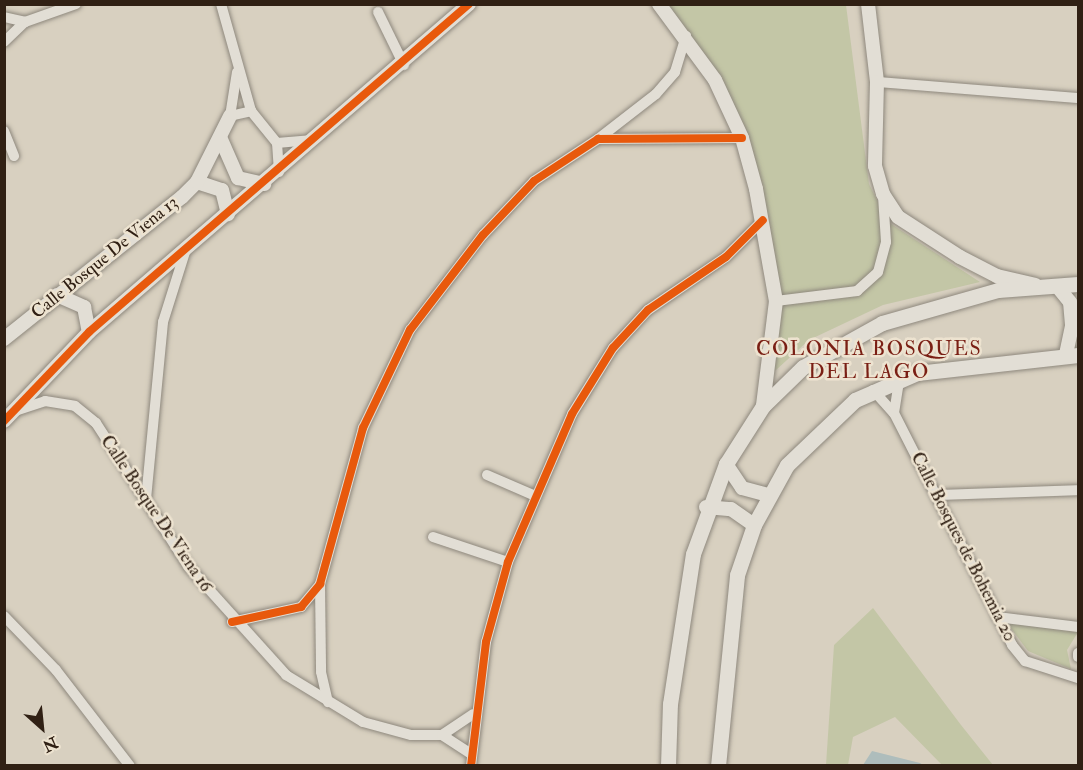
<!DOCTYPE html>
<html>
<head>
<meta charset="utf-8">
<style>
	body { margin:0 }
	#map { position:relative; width:1083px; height:770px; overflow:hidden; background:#d8d0c0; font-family:"IM FELL Double Pica",serif }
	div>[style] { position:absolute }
	.green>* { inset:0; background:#c3c6a6 }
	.water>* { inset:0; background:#aebdbc }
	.roads { filter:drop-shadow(0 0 2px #8e887d) drop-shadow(0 0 2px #8e887d) }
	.minor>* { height:10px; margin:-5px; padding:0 5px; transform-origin:5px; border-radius:5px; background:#e2ded5 }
	.tertiary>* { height:14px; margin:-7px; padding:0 7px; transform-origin:7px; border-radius:7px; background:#e2ded5 }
	.secondary>* { height:15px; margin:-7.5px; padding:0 7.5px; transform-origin:7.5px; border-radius:7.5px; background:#e2ded5 }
	.cycleway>* { height:8px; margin:-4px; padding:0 4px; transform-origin:4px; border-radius:4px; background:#e8590c }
	span { translate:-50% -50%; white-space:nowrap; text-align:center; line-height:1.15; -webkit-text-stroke:5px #ede3d0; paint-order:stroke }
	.street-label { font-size:18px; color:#302014 }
	.neighbourhood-label { font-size:20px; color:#7a1f14; letter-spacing:1.5px }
	.frame { position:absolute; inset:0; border:6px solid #302014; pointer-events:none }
	.north { position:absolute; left:12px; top:698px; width:60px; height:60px; -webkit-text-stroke:4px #ede3d0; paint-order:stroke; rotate:153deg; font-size:16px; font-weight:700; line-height:24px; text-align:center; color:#302014 }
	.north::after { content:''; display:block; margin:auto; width:21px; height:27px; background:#302014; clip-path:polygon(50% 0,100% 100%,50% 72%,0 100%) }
</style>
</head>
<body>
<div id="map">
	<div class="green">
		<div style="clip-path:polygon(666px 5px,846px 5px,869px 184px,888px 222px,980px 282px,883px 305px,809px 340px,765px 380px,779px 302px,770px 227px,754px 165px,732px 105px)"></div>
		<div style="clip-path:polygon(873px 608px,961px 725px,993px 765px,942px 765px,895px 717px,853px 737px,848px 765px,826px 765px,834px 645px)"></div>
		<div style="clip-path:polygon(1007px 623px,1078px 632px,1067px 650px,1071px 669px,1028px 651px)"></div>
	</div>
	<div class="water">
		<div style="clip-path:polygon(872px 751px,920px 763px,923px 765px,863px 765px)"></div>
	</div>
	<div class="roads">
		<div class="minor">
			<div style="left:221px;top:4px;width:111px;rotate:74.3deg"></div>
			<div style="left:251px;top:111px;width:41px;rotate:50.9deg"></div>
			<div style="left:277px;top:143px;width:29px;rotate:86deg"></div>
			<div style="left:378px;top:12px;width:59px;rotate:63.9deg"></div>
			<div style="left:4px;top:17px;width:22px;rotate:13deg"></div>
			<div style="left:4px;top:42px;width:29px;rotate:-44deg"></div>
			<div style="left:25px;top:22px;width:54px;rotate:-19.4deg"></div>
			<div style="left:237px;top:72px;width:45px;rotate:99deg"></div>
			<div style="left:230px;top:116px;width:22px;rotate:-13deg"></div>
			<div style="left:877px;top:82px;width:202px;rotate:4.6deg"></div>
			<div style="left:4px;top:131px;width:27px;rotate:68deg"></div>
			<div style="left:598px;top:139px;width:73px;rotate:-37.8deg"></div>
			<div style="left:656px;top:94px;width:29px;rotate:-49deg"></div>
			<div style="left:675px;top:72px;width:38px;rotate:-73deg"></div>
			<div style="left:277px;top:143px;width:36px;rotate:-5deg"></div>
			<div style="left:776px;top:301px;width:82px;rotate:-7deg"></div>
			<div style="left:857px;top:291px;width:28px;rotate:-42deg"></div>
			<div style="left:878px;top:272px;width:31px;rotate:-75deg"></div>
			<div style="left:886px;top:242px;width:47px;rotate:-93.7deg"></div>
			<div style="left:873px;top:390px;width:31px;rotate:48deg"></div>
			<div style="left:894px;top:413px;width:260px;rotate:63deg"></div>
			<div style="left:1012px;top:645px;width:21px;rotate:51deg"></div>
			<div style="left:1025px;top:661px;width:56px;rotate:17.8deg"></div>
			<div style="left:15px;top:411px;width:32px;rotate:-18deg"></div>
			<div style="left:45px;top:401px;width:30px;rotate:9deg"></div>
			<div style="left:75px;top:406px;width:27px;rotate:39deg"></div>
			<div style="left:96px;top:423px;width:170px;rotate:57.2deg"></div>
			<div style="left:188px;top:566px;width:147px;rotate:48deg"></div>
			<div style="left:286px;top:675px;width:90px;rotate:31.4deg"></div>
			<div style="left:363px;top:722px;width:50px;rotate:15.2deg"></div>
			<div style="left:411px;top:735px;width:31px"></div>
			<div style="left:442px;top:735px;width:37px;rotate:-34deg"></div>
			<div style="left:894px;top:413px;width:33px;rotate:-81deg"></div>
			<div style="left:487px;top:475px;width:50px;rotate:23.5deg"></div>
			<div style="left:937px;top:495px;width:141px;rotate:-2deg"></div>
			<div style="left:146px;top:499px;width:178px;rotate:-84.5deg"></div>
			<div style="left:163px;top:322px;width:77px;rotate:-72.5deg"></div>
			<div style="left:433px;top:537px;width:79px;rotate:18.4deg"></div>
			<div style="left:320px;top:584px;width:88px;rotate:89.3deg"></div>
			<div style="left:321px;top:672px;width:31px;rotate:77deg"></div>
			<div style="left:4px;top:616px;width:75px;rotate:46.1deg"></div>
			<div style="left:56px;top:670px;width:121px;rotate:52.4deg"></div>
			<div style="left:997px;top:617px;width:82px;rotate:7deg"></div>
			<div style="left:232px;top:622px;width:71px;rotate:-12.3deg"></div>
			<div style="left:301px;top:607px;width:30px;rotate:-50deg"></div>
			<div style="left:320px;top:584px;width:162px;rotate:-74.6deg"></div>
			<div style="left:363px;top:428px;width:109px;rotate:-64.4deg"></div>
			<div style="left:410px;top:330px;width:120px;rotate:-52.5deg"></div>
			<div style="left:483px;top:235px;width:74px;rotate:-46.6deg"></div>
			<div style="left:534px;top:181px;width:77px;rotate:-33.3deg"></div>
			<div style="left:598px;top:139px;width:144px;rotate:-0.4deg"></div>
			<div style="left:1078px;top:653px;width:4px;rotate:90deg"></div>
			<div style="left:442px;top:735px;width:33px;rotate:33deg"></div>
			<div style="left:471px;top:766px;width:125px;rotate:-83.1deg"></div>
			<div style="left:486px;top:642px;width:83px;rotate:-74.6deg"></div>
			<div style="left:508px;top:562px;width:161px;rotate:-66.6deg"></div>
			<div style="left:572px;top:414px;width:78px;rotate:-58.2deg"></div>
			<div style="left:613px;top:348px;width:52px;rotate:-47.4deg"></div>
			<div style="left:648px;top:310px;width:94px;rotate:-34.2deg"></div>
			<div style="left:726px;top:257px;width:52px;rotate:-45deg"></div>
		</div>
		<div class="tertiary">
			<div style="left:659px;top:4px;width:94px;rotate:53.6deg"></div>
			<div style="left:715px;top:80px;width:64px;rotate:65deg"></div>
			<div style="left:742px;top:138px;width:53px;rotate:74.6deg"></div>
			<div style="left:756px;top:189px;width:114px;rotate:79.9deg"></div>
			<div style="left:776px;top:301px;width:106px;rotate:97.1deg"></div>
			<div style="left:868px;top:4px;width:79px;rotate:83.4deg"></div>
			<div style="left:877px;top:82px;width:84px;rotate:91.4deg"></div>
			<div style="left:875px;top:166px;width:29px;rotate:74deg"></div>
			<div style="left:883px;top:194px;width:27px;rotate:57deg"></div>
			<div style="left:898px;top:217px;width:74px;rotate:32.8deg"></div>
			<div style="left:960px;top:257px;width:42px;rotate:27.2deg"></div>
			<div style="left:997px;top:276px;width:39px;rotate:13deg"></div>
			<div style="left:220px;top:137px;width:45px;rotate:66.3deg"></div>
			<div style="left:238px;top:178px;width:27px;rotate:13deg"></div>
			<div style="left:197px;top:182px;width:26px;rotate:18deg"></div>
			<div style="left:222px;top:190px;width:25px;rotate:76deg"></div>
			<div style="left:1057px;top:286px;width:21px;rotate:51deg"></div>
			<div style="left:1070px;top:302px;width:24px;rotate:85deg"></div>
			<div style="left:1072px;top:326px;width:30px;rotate:102deg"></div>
			<div style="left:57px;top:295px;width:30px;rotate:24deg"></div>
			<div style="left:84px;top:307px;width:25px;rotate:79deg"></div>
			<div style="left:4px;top:339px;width:228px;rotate:-38.6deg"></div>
			<div style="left:182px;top:197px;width:21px;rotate:-45deg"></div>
			<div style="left:197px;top:182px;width:74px;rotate:-63.4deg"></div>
			<div style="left:4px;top:421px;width:123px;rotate:-46.3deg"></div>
			<div style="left:89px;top:332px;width:502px;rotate:-40.8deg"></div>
			<div style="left:726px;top:464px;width:29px;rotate:56deg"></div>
			<div style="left:742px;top:488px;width:27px;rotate:15deg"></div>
			<div style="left:706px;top:507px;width:25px;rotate:5deg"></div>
			<div style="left:731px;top:509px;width:28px;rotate:35deg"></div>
		</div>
		<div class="secondary">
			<div style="left:668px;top:766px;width:62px;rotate:-88.2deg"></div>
			<div style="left:670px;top:704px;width:152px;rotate:-81.3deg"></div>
			<div style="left:693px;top:554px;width:96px;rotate:-69.9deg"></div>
			<div style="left:726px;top:464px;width:69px;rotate:-57.5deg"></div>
			<div style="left:763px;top:406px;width:56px;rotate:-44.3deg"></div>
			<div style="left:803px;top:367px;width:90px;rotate:-29.1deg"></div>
			<div style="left:882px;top:323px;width:121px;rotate:-15.9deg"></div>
			<div style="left:998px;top:290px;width:80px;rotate:-4.3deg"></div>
			<div style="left:718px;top:766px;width:192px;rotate:-84.3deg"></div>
			<div style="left:737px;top:575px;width:53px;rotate:-71.2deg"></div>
			<div style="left:754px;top:525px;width:68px;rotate:-61.2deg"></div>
			<div style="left:787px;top:465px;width:94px;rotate:-43.7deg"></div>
			<div style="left:855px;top:400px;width:68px;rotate:-23.5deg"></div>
			<div style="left:917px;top:373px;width:162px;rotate:-6.4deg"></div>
		</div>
	</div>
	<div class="cycleway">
		<div style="left:4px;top:421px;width:123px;rotate:-46.3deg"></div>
		<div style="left:89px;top:332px;width:502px;rotate:-40.8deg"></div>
		<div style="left:232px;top:622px;width:71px;rotate:-12.3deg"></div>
		<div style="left:301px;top:607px;width:30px;rotate:-50deg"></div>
		<div style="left:320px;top:584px;width:162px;rotate:-74.6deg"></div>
		<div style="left:363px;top:428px;width:109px;rotate:-64.4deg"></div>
		<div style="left:410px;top:330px;width:120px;rotate:-52.5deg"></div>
		<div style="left:483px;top:235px;width:74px;rotate:-46.6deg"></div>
		<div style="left:534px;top:181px;width:77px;rotate:-33.3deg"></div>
		<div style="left:598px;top:139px;width:144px;rotate:-0.4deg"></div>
		<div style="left:471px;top:766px;width:125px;rotate:-83.1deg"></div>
		<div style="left:486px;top:642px;width:83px;rotate:-74.6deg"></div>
		<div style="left:508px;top:562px;width:161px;rotate:-66.6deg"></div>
		<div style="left:572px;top:414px;width:78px;rotate:-58.2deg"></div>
		<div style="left:613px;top:348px;width:52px;rotate:-47.4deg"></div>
		<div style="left:648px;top:310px;width:94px;rotate:-34.2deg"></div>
		<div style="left:726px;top:257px;width:52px;rotate:-45deg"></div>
	</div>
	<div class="street-label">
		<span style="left:105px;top:258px;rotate:-39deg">Calle Bosque De Viena 13</span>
		<span style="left:156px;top:514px;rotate:56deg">Calle Bosque De Viena 16</span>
		<span style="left:963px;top:547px;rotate:63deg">Calle Bosques de Bohemia 20</span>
	</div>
	<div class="neighbourhood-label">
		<span style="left:869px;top:360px">COLONIA BOSQUES<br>DEL LAGO</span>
	</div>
	<div class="frame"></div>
	<div class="north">N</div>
</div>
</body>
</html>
